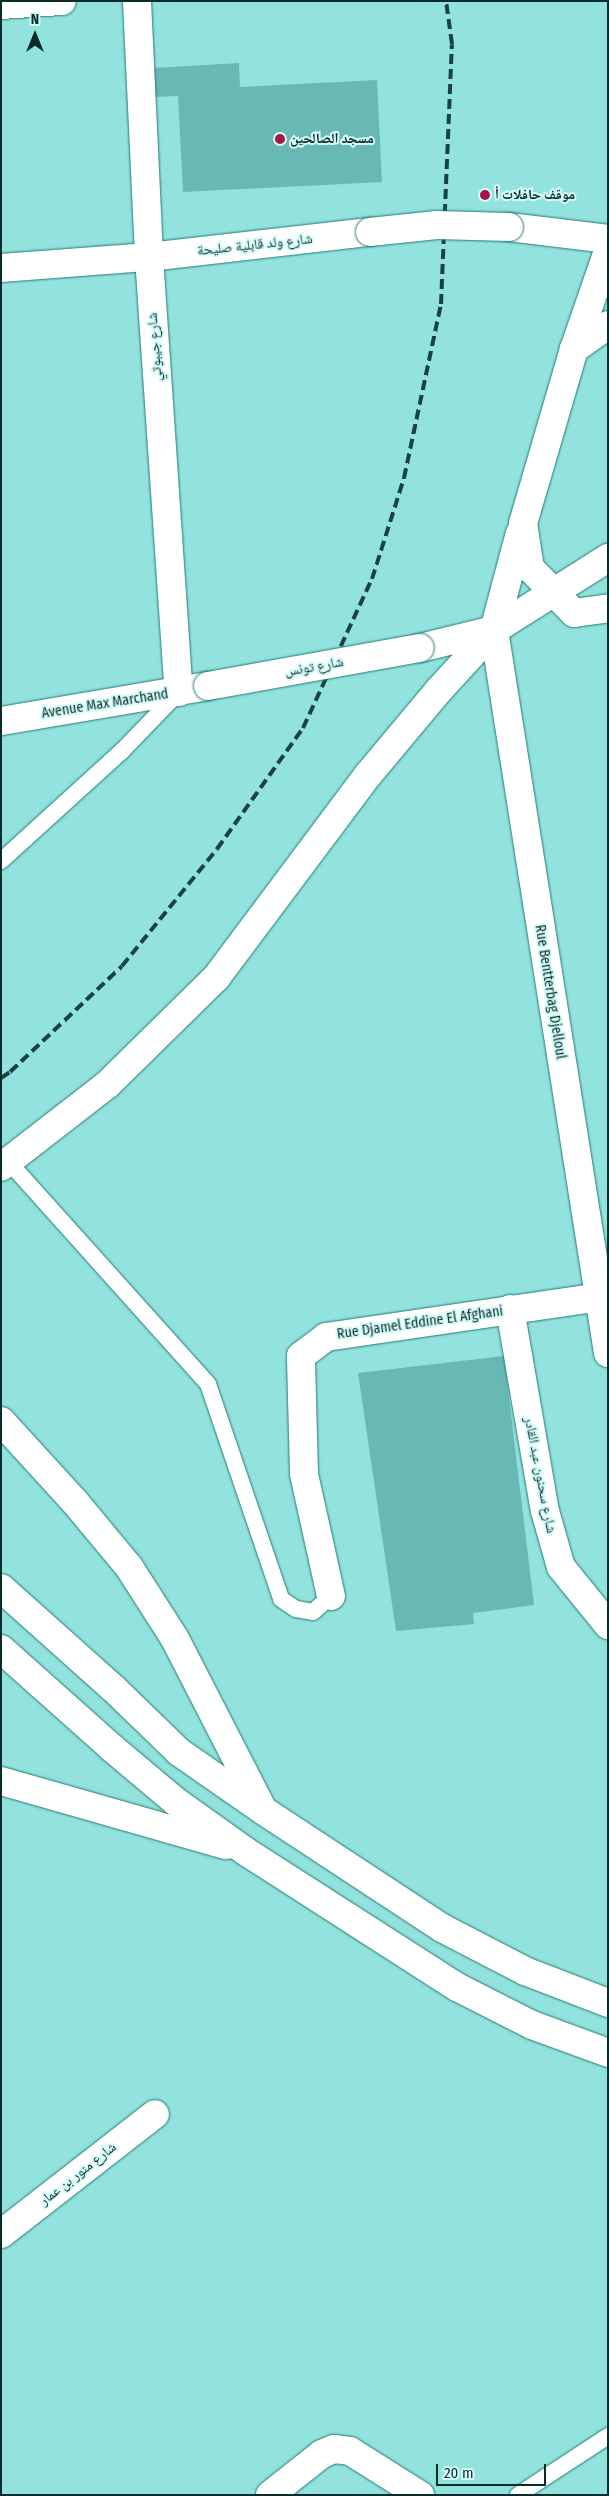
<!DOCTYPE html>
<html>
<head>
<meta charset="utf-8">
<style>
	body { margin:0 }
	#map { position:relative; width:609px; height:2496px; overflow:hidden; background:#92e3dd; font-family:"Fira Sans Condensed","Noto Naskh Arabic",sans-serif }
	div>[style] { position:absolute }
	.building>* { inset:0; background:#68b9b3 }
	.roads { filter:drop-shadow(0 0 1px #257b76) drop-shadow(0 0 1px #257b76) }
	.service>* { height:16px; margin:-8px; padding:0 8px; transform-origin:8px; border-radius:8px; background:#fff }
	.minor>* { height:28px; margin:-14px; padding:0 14px; transform-origin:14px; border-radius:14px; background:#fff }
	.secondary>* { height:28px; margin:-14px; padding:0 14px; transform-origin:14px; border-radius:14px; background:#fff }
	.primary>* { height:28px; margin:-14px; padding:0 14px; transform-origin:14px; border-radius:14px; background:#fff }
	.trunk>* { height:28px; margin:-14px; padding:0 14px; transform-origin:14px; border-radius:14px; background:#fff }
	.rail>* { height:4px; margin-top:-2px; transform-origin:0; background:repeating-linear-gradient(90deg,#194240 0 10px,transparent 0 15px) }
	.bridges { filter:drop-shadow(0 0 1px #257b76) drop-shadow(0 0 1px #257b76) }
	.secondary-bridge>* { height:28px; margin:-14px; padding:0 14px; transform-origin:14px; border-radius:14px; background:#fff }
	.dots>* { width:14px; height:14px; translate:-50% -50%; box-sizing:border-box; border:2px solid #d5fbf8; border-radius:50% }
	span { translate:-50% -50%; white-space:nowrap; text-align:center; line-height:1.15; -webkit-text-stroke:4px #d5fbf8; paint-order:stroke }
	.poi-label { font-size:14px; color:#082c2a; font-weight:700 }
	.left { translate:0 -50%; text-align:left }
	.street-label { font-size:14px; color:#082c2a }
	.frame { position:absolute; inset:0; border:2px solid #082c2a; pointer-events:none }
	.north { position:absolute; left:10px; top:10px; width:50px; height:50px; -webkit-text-stroke:4px #d5fbf8; paint-order:stroke; rotate:0deg; font-size:14px; font-weight:700; line-height:20px; text-align:center; color:#082c2a }
	.north::after { content:''; display:block; margin:auto; width:18px; height:22px; background:#082c2a; clip-path:polygon(50% 0,100% 100%,50% 72%,0 100%) }
	.scale { position:absolute; left:436px; top:2464px; width:110px; height:22px; box-sizing:border-box; border:2px solid #082c2a; border-top:0; padding-left:6px; font-size:15px; line-height:18px; white-space:nowrap; color:#082c2a; -webkit-text-stroke:4px #d5fbf8; paint-order:stroke }
</style>
</head>
<body>
<div id="map">
	<div class="building">
		<div style="clip-path:polygon(239px 63px,240px 87px,377px 80px,382px 182px,183px 192px,178px 96px,152px 97px,151px 68px)"></div>
		<div style="clip-path:polygon(504px 1356px,534px 1605px,473px 1613px,474px 1624px,396px 1631px,358px 1373px)"></div>
	</div>
	<div class="roads">
		<div class="service">
			<div style="left:1px;top:861px;width:164px;rotate:-42.3deg"></div>
			<div style="left:122px;top:751px;width:82px;rotate:-46deg"></div>
			<div style="left:8px;top:1161px;width:300px;rotate:48.1deg"></div>
			<div style="left:208px;top:1384px;width:227px;rotate:71.2deg"></div>
			<div style="left:281px;top:1599px;width:18px;rotate:34deg"></div>
			<div style="left:296px;top:1609px;width:17px;rotate:10deg"></div>
			<div style="left:313px;top:1612px;width:24px;rotate:-42deg"></div>
			<div style="left:518px;top:2495px;width:108px;rotate:-33.2deg"></div>
		</div>
		<div class="minor">
			<div style="left:137px;top:1px;width:256px;rotate:87.3deg"></div>
			<div style="left:149px;top:257px;width:436px;rotate:86.1deg"></div>
			<div style="left:1px;top:5px;width:61px;rotate:-3.8deg"></div>
			<div style="left:494px;top:630px;width:732px;rotate:81.04deg"></div>
			<div style="left:510px;top:1309px;width:205px;rotate:80.2deg"></div>
			<div style="left:545px;top:1511px;width:58px;rotate:74.1deg"></div>
			<div style="left:561px;top:1567px;width:75px;rotate:51deg"></div>
			<div style="left:331px;top:1596px;width:125px;rotate:-102.5deg"></div>
			<div style="left:304px;top:1474px;width:118px;rotate:-91.5deg"></div>
			<div style="left:301px;top:1356px;width:31px;rotate:-37deg"></div>
			<div style="left:326px;top:1337px;width:285px;rotate:-8.3deg"></div>
			<div style="left:1px;top:2234px;width:195px;rotate:-37.9deg"></div>
			<div style="left:270px;top:2495px;width:66px;rotate:-38.3deg"></div>
			<div style="left:322px;top:2454px;width:13px;rotate:-23deg"></div>
			<div style="left:334px;top:2449px;width:16px;rotate:7deg"></div>
			<div style="left:350px;top:2451px;width:83px;rotate:32.2deg"></div>
		</div>
		<div class="secondary">
			<div style="left:509px;top:227px;width:100px;rotate:6.9deg"></div>
			<div style="left:1px;top:268px;width:148px;rotate:-4.3deg"></div>
			<div style="left:149px;top:257px;width:222px;rotate:-6.5deg"></div>
			<div style="left:574px;top:349px;width:104px;rotate:-70.9deg"></div>
			<div style="left:420px;top:648px;width:76px;rotate:-13.7deg"></div>
			<div style="left:1px;top:721px;width:210px;rotate:-9.6deg"></div>
			<div style="left:1px;top:1167px;width:135px;rotate:-37.8deg"></div>
			<div style="left:108px;top:1084px;width:151px;rotate:-44.5deg"></div>
			<div style="left:216px;top:978px;width:254px;rotate:-53.2deg"></div>
			<div style="left:368px;top:775px;width:112px;rotate:-50.1deg"></div>
			<div style="left:440px;top:689px;width:80px;rotate:-47.5deg"></div>
		</div>
		<div class="primary">
			<div style="left:608px;top:325px;width:42px;rotate:144.8deg"></div>
			<div style="left:574px;top:349px;width:181px;rotate:106.3deg"></div>
			<div style="left:523px;top:523px;width:46px;rotate:81.2deg"></div>
			<div style="left:530px;top:568px;width:63px;rotate:45.6deg"></div>
			<div style="left:574px;top:613px;width:34px;rotate:-8deg"></div>
			<div style="left:494px;top:630px;width:135px;rotate:-32.3deg"></div>
			<div style="left:494px;top:630px;width:100px;rotate:-75deg"></div>
		</div>
		<div class="trunk">
			<div style="left:1px;top:1421px;width:110px;rotate:47.6deg"></div>
			<div style="left:75px;top:1502px;width:85px;rotate:50.3deg"></div>
			<div style="left:129px;top:1567px;width:85px;rotate:57.4deg"></div>
			<div style="left:175px;top:1639px;width:190px;rotate:62.8deg"></div>
			<div style="left:1px;top:1588px;width:150px;rotate:41.8deg"></div>
			<div style="left:113px;top:1688px;width:92px;rotate:44.1deg"></div>
			<div style="left:179px;top:1752px;width:103px;rotate:34.8deg"></div>
			<div style="left:264px;top:1811px;width:213px;rotate:33.3deg"></div>
			<div style="left:442px;top:1928px;width:93px;rotate:27.4deg"></div>
			<div style="left:525px;top:1971px;width:89px;rotate:21.1deg"></div>
			<div style="left:1px;top:1649px;width:149px;rotate:41.7deg"></div>
			<div style="left:112px;top:1748px;width:82px;rotate:40.1deg"></div>
			<div style="left:175px;top:1801px;width:86px;rotate:35.5deg"></div>
			<div style="left:245px;top:1851px;width:252px;rotate:32.7deg"></div>
			<div style="left:457px;top:1987px;width:84px;rotate:26.9deg"></div>
			<div style="left:532px;top:2025px;width:81px;rotate:20.2deg"></div>
			<div style="left:1px;top:1781px;width:234px;rotate:15.9deg"></div>
		</div>
	</div>
	<div class="rail">
		<div style="left:1px;top:1078px;width:11px;rotate:-34deg"></div>
		<div style="left:10px;top:1072px;width:154px;rotate:-43.4deg"></div>
		<div style="left:122px;top:966px;width:151px;rotate:-50.9deg"></div>
		<div style="left:217px;top:849px;width:148px;rotate:-54.6deg"></div>
		<div style="left:303px;top:728px;width:164px;rotate:-65.2deg"></div>
		<div style="left:372px;top:579px;width:106px;rotate:-72.4deg"></div>
		<div style="left:404px;top:478px;width:178px;rotate:-78deg"></div>
		<div style="left:441px;top:304px;width:260px;rotate:-87.6deg"></div>
		<div style="left:452px;top:44px;width:43px;rotate:-97.9deg"></div>
	</div>
	<div class="bridges">
		<div class="secondary-bridge">
			<div style="left:370px;top:232px;width:67px;rotate:-6deg"></div>
			<div style="left:437px;top:225px;width:72px;rotate:1.6deg"></div>
			<div style="left:208px;top:686px;width:215px;rotate:-10.2deg"></div>
		</div>
	</div>
	<div class="dots">
		<div style="left:280px;top:139px;background:#a91445"></div>
		<div style="left:485px;top:195px;background:#a91445"></div>
	</div>
	<div class="poi-label">
		<span class="left" style="left:290px;top:139px">مسجد الصالحين</span>
		<span class="left" style="left:495px;top:195px">موقف حافلات أ</span>
	</div>
	<div class="street-label">
		<span style="left:255px;top:245px;rotate:-6deg">شارع ولد قابلية صليحة</span>
		<span style="left:155px;top:347px;rotate:-94deg">شارع جيبوتي</span>
		<span style="left:314px;top:667px;rotate:-10deg">شارع تونس</span>
		<span style="left:105px;top:704px;rotate:-9deg">Avenue Max Marchand</span>
		<span style="left:550px;top:992px;rotate:81deg">Rue Bentterbag Djelloul</span>
		<span style="left:420px;top:1323px;rotate:-8deg">Rue Djamel Eddine El Afghani</span>
		<span style="left:540px;top:1475px;rotate:79deg">شارع سحنون عبد القادر</span>
		<span style="left:78px;top:2174px;rotate:-38deg">شارع منور بن عمار</span>
	</div>
	<div class="frame"></div>
	<div class="north">N</div>
	<div class="scale">20 m</div>
</div>
</body>
</html>
